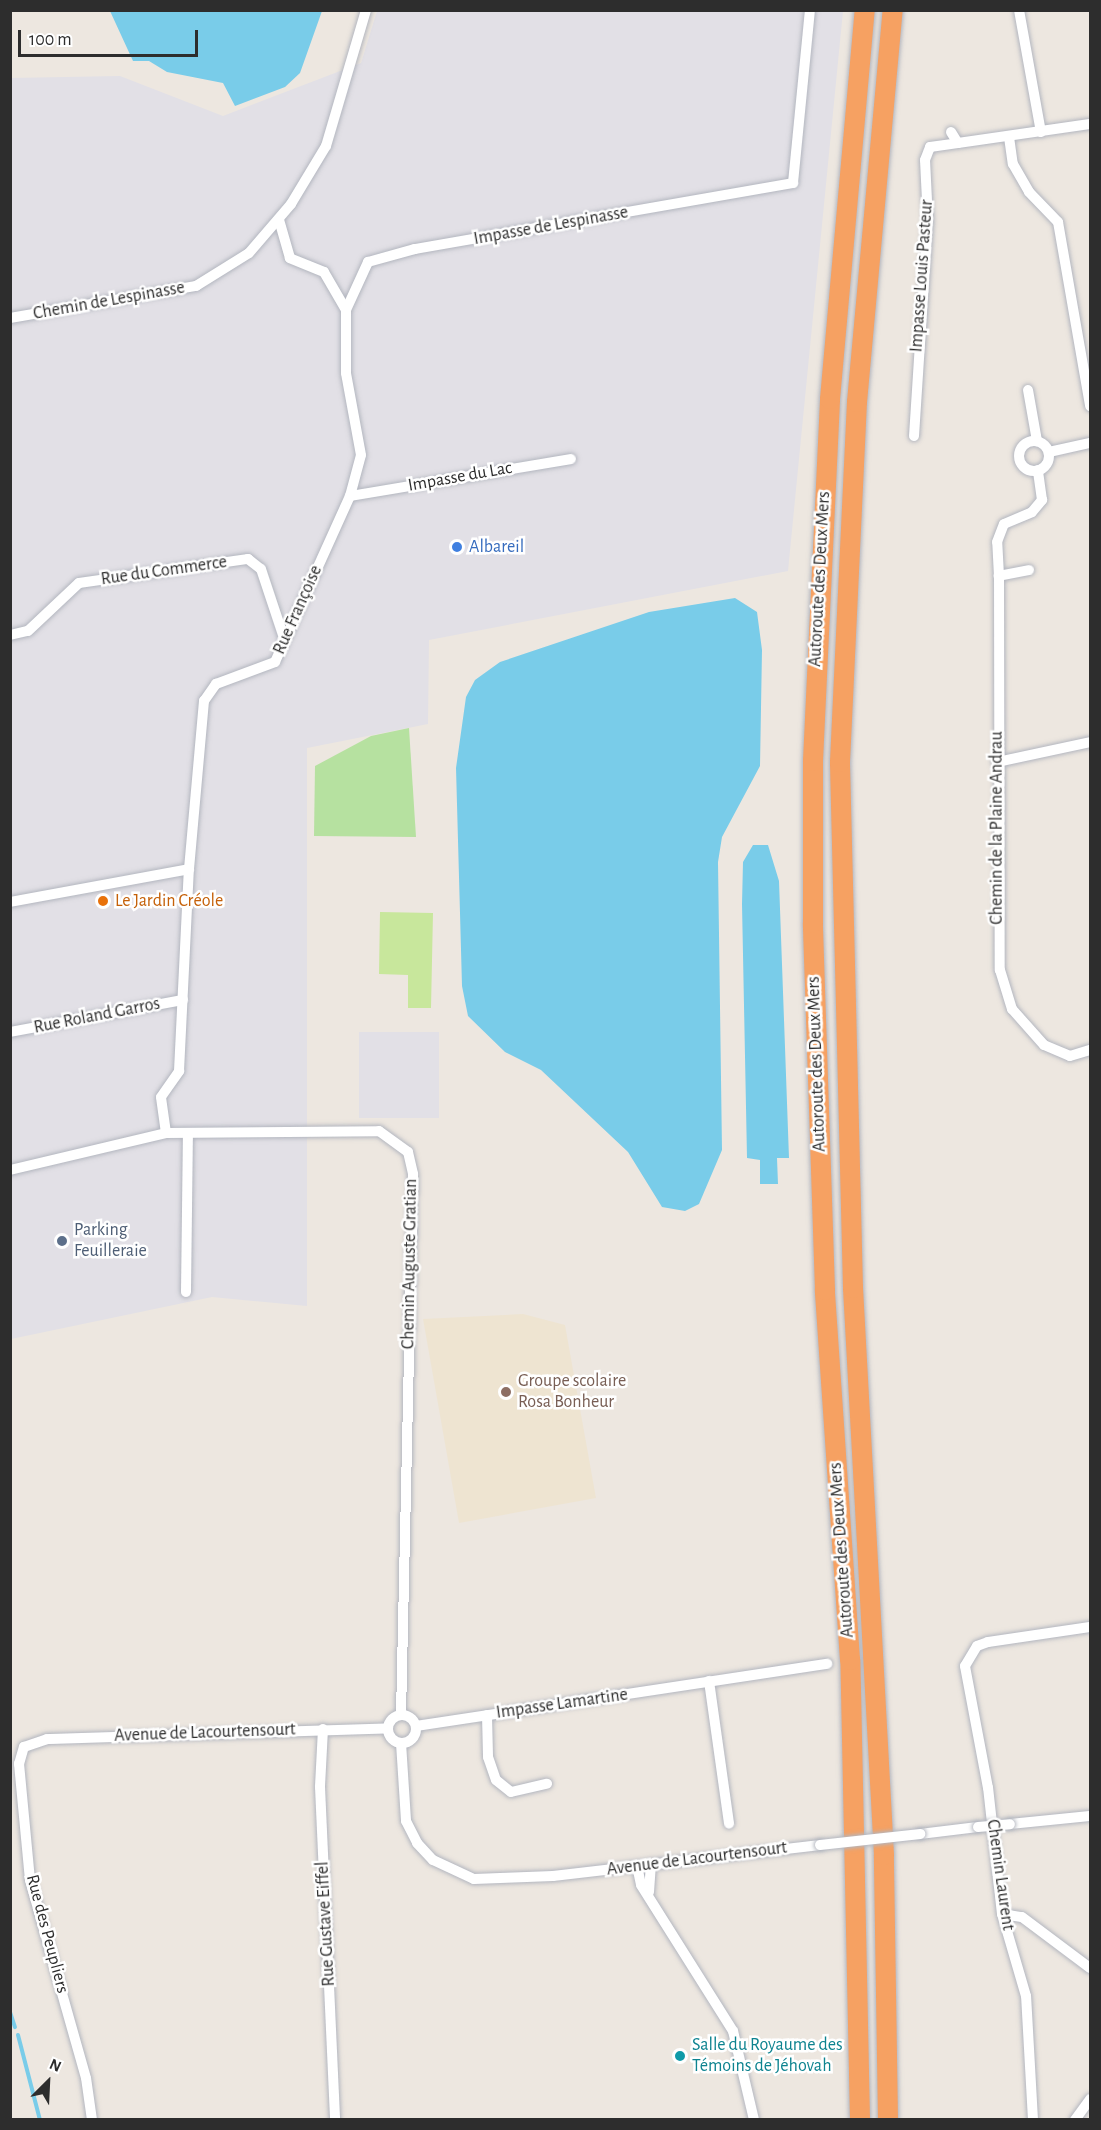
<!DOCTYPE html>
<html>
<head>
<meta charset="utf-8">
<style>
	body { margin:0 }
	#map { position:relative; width:1101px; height:2130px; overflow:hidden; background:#ede7e0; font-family:"Alegreya Sans",sans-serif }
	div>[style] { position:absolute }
	.industrial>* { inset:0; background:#e2e0e6; transform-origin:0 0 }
	.education>* { inset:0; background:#eee4d1 }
	.green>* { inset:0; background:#b6e1a0 }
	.pitch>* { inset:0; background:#c8e79c }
	.water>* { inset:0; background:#79cce9 }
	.stream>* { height:4px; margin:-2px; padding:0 2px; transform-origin:2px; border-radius:2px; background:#79cce9 }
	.roads { filter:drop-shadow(0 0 2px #b3b6bf) drop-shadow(0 0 2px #b3b6bf) }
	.minor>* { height:10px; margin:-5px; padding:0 5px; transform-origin:5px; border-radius:5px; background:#fff }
	.minor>.ring { margin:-5px; padding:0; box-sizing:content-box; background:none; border:10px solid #fff; border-radius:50% }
	.motorway>* { height:20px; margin:-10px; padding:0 10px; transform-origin:10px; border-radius:10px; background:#f6a162 }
	.bridges { filter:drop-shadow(0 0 2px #b3b6bf) drop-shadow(0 0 2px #b3b6bf) }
	.minor-bridge>* { height:10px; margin:-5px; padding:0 5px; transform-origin:5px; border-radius:5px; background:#fff }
	.dots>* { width:16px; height:16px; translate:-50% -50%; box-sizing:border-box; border:3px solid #fff; border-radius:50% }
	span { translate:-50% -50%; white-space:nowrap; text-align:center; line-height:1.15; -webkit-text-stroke:5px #fff; paint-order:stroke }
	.street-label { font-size:18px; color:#2d2d2d }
	.shop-label { font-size:18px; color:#366cbe }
	.left { translate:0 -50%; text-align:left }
	.food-label { font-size:18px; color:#c56008 }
	.service-label { font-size:18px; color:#4e5e75 }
	.education-label { font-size:18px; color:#785e54 }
	.culture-label { font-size:18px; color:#0d838f }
	.frame { position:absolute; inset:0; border:12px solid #2d2d2d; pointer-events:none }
	.north { position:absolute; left:18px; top:2052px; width:60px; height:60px; -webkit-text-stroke:4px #fff; paint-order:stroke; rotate:24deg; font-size:16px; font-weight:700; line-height:24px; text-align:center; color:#2d2d2d }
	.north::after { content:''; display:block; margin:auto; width:21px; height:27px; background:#2d2d2d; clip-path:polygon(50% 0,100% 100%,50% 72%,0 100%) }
	.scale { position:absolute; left:18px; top:30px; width:180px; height:27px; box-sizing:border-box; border:3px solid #2d2d2d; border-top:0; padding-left:8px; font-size:18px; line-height:21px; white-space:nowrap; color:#2d2d2d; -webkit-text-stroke:4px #fff; paint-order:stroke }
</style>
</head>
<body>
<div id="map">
	<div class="industrial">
		<div style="clip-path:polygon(377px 11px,843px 11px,788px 571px,429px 640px,428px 724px,307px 748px,307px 1306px,212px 1297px,11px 1339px,10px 78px,120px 76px,223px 116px,361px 63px)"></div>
		<div style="left:359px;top:1032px;width:80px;height:86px"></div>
	</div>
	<div class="education">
		<div style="clip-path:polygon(523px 1314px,565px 1325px,596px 1498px,459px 1523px,423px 1319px)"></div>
	</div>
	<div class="green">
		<div style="clip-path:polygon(409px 728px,416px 837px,314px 836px,315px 766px,371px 736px)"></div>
	</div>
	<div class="pitch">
		<div style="clip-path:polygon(380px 912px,433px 913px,431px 1008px,408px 1008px,408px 975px,379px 974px)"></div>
	</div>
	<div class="water">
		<div style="clip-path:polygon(110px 11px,322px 11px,300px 73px,285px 87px,235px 106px,223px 83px,167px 72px,149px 61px,133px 61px)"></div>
		<div style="clip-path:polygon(735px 598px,757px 612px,762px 650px,760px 766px,722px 837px,718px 862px,722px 1150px,699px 1204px,685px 1211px,662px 1207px,628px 1152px,541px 1070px,505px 1052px,468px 1016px,462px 986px,456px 768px,466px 697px,475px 680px,500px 662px,649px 612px)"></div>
		<div style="clip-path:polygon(753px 845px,768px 845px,779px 881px,789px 1158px,777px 1158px,778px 1184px,760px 1184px,760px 1160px,747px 1158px,742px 904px,743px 862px)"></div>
	</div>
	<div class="stream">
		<div style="left:10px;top:2012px;width:16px;rotate:72deg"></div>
		<div style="left:18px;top:2035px;width:88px;rotate:75.5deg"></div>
	</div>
	<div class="roads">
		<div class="minor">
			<div style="left:1019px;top:10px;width:124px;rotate:79.8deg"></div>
			<div style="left:951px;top:132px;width:13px;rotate:58deg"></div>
			<div style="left:958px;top:143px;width:133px;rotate:-8.2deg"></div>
			<div style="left:1009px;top:137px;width:27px;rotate:82deg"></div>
			<div style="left:1013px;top:164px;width:32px;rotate:60deg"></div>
			<div style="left:1029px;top:192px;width:42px;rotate:46deg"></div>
			<div style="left:1058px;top:222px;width:187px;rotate:80.1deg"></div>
			<div style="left:346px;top:310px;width:53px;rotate:-65.4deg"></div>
			<div style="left:368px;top:262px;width:49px;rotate:-15.5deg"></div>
			<div style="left:415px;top:249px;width:384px;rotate:-9.9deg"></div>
			<div style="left:793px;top:183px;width:174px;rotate:-84.4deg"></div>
			<div style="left:10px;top:318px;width:189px;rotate:-9.8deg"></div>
			<div style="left:196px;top:286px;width:62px;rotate:-31.9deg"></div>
			<div style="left:249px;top:253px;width:65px;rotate:-49.4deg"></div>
			<div style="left:291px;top:204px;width:68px;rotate:-58.9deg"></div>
			<div style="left:326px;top:146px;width:142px;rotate:-73.6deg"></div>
			<div style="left:1028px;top:390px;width:52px;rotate:80deg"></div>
			<div style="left:914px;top:436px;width:215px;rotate:-86.3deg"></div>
			<div style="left:928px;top:221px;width:61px;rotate:-92.8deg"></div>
			<div style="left:925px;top:160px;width:14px;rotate:-69deg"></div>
			<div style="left:930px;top:147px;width:28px;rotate:-8deg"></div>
			<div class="ring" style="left:1019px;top:441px;width:20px;height:20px"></div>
			<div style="left:1049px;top:452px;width:42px;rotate:-12.4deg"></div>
			<div style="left:350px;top:496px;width:224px;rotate:-9.5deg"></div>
			<div style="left:1029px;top:570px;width:31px;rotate:169deg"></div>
			<div style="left:999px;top:576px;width:394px;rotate:89.9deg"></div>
			<div style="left:1000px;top:970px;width:41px;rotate:72.9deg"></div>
			<div style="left:1012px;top:1009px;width:48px;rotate:48.4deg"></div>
			<div style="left:1044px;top:1045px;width:28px;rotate:23deg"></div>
			<div style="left:1070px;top:1056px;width:21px;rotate:-17deg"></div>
			<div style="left:999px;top:576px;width:34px;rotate:-93deg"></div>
			<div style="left:997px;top:542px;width:19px;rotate:-69deg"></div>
			<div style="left:1004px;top:524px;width:30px;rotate:-23deg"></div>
			<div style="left:1032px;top:512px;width:16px;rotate:-50deg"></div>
			<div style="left:1042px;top:500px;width:30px;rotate:-98deg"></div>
			<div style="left:10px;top:635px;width:18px;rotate:-13deg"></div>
			<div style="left:28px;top:631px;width:70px;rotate:-43.3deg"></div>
			<div style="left:79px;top:583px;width:171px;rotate:-8.1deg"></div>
			<div style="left:248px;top:559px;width:16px;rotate:38deg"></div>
			<div style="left:261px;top:569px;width:73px;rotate:71.6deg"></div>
			<div style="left:997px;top:762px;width:95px;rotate:-12.1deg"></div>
			<div style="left:10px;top:902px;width:182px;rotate:-10.4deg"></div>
			<div style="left:10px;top:1032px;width:176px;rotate:-10.5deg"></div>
			<div style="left:166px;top:1133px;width:36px;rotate:-98deg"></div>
			<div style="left:161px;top:1097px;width:32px;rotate:-55deg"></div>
			<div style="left:179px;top:1071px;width:202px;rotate:-87.2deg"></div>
			<div style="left:189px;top:869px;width:169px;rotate:-84.9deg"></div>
			<div style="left:204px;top:701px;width:21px;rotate:-55deg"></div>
			<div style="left:216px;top:684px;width:63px;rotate:-20.4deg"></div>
			<div style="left:275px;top:662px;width:182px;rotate:-65.7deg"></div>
			<div style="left:350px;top:496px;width:42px;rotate:-75deg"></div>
			<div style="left:361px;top:455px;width:83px;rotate:-100.4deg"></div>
			<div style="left:346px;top:373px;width:63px;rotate:-90deg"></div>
			<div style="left:346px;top:310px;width:44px;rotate:-120.1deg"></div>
			<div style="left:324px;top:272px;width:37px;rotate:-158deg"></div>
			<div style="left:290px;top:258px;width:40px;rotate:-106deg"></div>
			<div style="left:10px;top:1170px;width:160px;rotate:-13.3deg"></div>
			<div style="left:166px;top:1133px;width:213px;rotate:-0.5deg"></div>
			<div style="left:379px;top:1131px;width:36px;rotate:36deg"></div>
			<div style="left:408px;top:1152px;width:23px;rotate:77deg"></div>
			<div style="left:413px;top:1174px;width:541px;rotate:91.27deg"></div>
			<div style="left:186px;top:1292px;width:158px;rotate:-89.3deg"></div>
			<div style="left:709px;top:1681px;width:144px;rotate:82deg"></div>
			<div style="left:487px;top:1715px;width:42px;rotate:88.6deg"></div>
			<div style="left:488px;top:1757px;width:24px;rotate:71deg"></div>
			<div style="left:496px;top:1780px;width:19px;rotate:39deg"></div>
			<div style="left:511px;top:1792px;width:37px;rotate:-13deg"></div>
			<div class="ring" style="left:388px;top:1715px;width:18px;height:18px"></div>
			<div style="left:416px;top:1726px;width:416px;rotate:-8.6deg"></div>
			<div style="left:323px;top:1729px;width:58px;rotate:93deg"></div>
			<div style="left:320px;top:1787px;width:333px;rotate:87.4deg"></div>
			<div style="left:401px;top:1743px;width:78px;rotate:86.3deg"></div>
			<div style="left:406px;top:1821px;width:25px;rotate:63deg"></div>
			<div style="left:417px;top:1843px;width:23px;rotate:47deg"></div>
			<div style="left:433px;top:1860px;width:45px;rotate:24.9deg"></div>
			<div style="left:474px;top:1879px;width:79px;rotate:-2.2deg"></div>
			<div style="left:553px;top:1876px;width:269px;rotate:-6.6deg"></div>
			<div style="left:1010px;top:1824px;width:80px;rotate:-5.7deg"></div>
			<div style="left:920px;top:1834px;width:58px;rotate:-6.9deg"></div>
			<div style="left:637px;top:1866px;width:19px;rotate:78deg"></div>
			<div style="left:641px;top:1885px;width:173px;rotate:57.8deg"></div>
			<div style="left:733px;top:2031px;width:91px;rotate:76.7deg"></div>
			<div style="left:649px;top:1892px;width:28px;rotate:-86deg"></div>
			<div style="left:1002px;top:1914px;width:20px;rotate:9deg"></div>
			<div style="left:1022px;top:1917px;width:85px;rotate:36.9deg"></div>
			<div style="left:92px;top:2120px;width:42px;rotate:-98.1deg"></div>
			<div style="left:86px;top:2078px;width:206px;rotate:-105.8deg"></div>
			<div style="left:30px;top:1880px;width:117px;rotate:-95.4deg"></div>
			<div style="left:19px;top:1764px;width:18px;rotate:-74deg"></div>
			<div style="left:24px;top:1747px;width:24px;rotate:-19deg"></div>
			<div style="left:47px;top:1739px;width:341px;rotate:-1.8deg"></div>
			<div style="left:1033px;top:2120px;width:124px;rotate:-93.2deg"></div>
			<div style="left:1026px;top:1996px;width:85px;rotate:-106.3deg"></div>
			<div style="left:1002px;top:1914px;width:127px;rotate:-96.3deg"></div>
			<div style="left:988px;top:1788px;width:124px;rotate:-100.7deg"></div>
			<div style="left:965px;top:1666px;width:23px;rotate:-59deg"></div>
			<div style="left:977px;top:1646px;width:12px;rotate:-20deg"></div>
			<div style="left:988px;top:1642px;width:103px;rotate:-8.4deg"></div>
			<div style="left:1075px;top:2120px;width:26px;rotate:-54deg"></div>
		</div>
		<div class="motorway">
			<div style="left:860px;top:2120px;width:460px;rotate:-91.2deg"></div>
			<div style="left:850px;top:1660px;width:371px;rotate:-93.9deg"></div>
			<div style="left:825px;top:1290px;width:367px;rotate:-91.9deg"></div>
			<div style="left:813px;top:923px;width:162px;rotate:-90deg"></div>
			<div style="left:813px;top:761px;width:362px;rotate:-87.3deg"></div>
			<div style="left:830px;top:399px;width:391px;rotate:-84.9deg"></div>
			<div style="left:888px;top:2120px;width:265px;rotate:-90.9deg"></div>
			<div style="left:884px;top:1855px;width:568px;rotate:-93.13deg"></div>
			<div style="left:853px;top:1288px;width:526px;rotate:-91.42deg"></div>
			<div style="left:840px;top:762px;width:360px;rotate:-87.3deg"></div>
			<div style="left:857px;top:402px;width:394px;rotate:-84.8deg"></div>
		</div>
	</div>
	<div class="bridges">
		<div class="minor-bridge">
			<div style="left:978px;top:1827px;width:32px;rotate:-5deg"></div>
			<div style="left:820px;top:1845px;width:101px;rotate:-6.3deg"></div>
		</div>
	</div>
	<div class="dots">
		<div style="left:457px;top:547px;background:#3f7fe0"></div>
		<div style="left:103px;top:901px;background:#e8710a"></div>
		<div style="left:62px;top:1241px;background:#5c6f8a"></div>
		<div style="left:506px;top:1392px;background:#8d6e63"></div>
		<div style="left:680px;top:2056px;background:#0f9aa8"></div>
	</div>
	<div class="street-label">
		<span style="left:551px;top:226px;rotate:-10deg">Impasse de Lespinasse</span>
		<span style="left:922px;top:276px;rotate:-86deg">Impasse Louis Pasteur</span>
		<span style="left:109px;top:301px;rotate:-10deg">Chemin de Lespinasse</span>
		<span style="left:460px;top:477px;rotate:-10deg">Impasse du Lac</span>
		<span style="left:164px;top:571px;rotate:-8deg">Rue du Commerce</span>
		<span style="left:820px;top:579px;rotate:-87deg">Autoroute des Deux Mers</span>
		<span style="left:298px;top:610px;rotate:-66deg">Rue Françoise</span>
		<span style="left:997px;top:828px;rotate:-90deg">Chemin de la Plaine Andrau</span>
		<span style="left:97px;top:1016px;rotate:-11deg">Rue Roland Garros</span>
		<span style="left:817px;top:1064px;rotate:-92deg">Autoroute des Deux Mers</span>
		<span style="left:410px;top:1264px;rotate:-89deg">Chemin Auguste Gratian</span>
		<span style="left:842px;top:1550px;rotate:-94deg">Autoroute des Deux Mers</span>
		<span style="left:562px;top:1704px;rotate:-8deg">Impasse Lamartine</span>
		<span style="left:205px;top:1733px;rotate:-2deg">Avenue de Lacourtensourt</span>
		<span style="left:697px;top:1859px;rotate:-7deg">Avenue de Lacourtensourt</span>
		<span style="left:1000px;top:1875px;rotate:82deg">Chemin Laurent</span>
		<span style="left:326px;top:1924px;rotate:-93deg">Rue Gustave Eiffel</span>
		<span style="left:47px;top:1934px;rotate:75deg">Rue des Peupliers</span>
	</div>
	<div class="shop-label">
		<span class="left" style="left:469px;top:547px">Albareil</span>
	</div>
	<div class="food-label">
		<span class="left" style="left:115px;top:901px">Le Jardin Créole</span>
	</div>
	<div class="service-label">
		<span class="left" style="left:74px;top:1241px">Parking<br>Feuilleraie</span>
	</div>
	<div class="education-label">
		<span class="left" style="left:518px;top:1392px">Groupe scolaire<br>Rosa Bonheur</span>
	</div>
	<div class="culture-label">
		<span class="left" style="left:692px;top:2056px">Salle du Royaume des<br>Témoins de Jéhovah</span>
	</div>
	<div class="frame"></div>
	<div class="north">N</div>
	<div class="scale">100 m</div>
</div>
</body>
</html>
